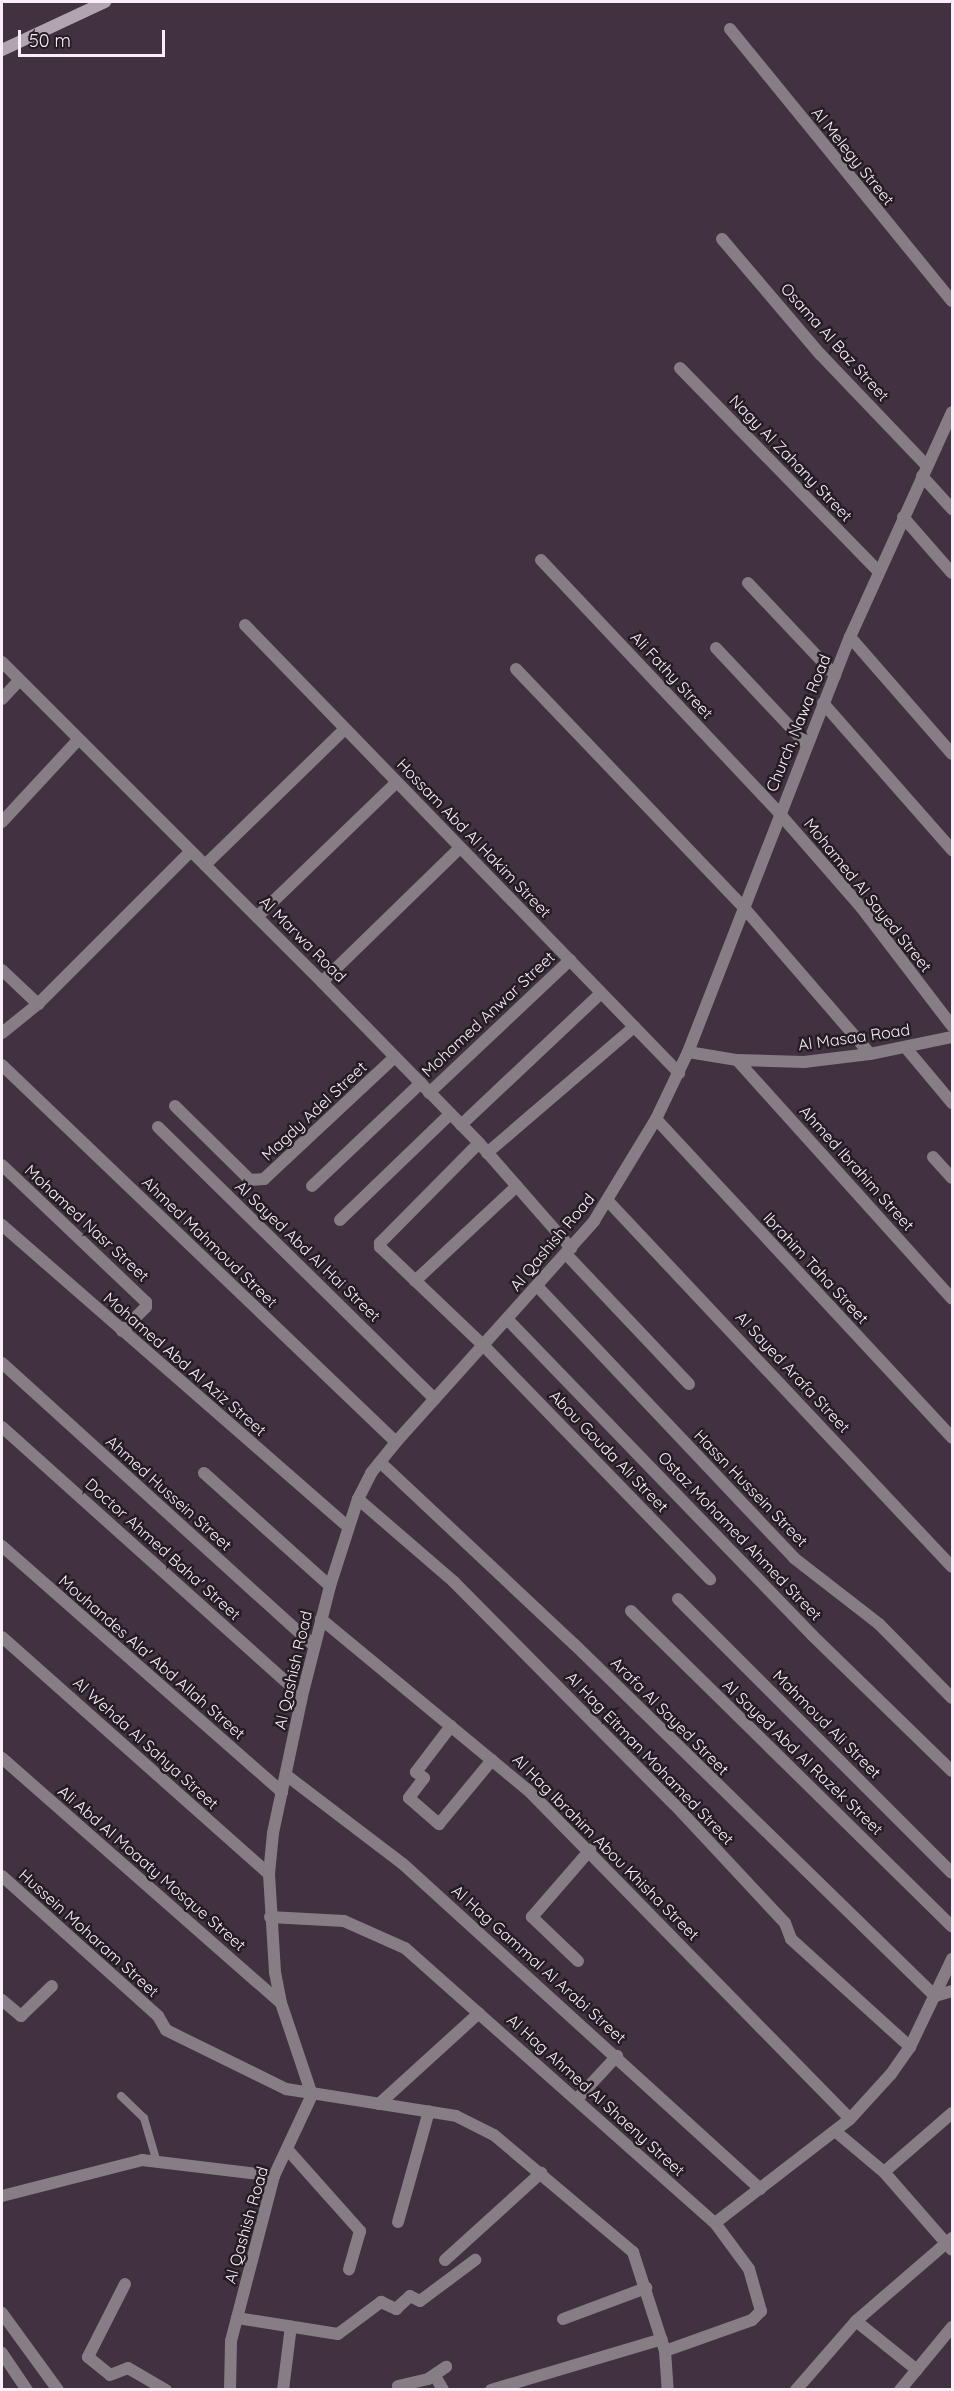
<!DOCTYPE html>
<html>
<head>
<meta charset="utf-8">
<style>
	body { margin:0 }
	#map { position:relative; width:954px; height:2391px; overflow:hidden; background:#423141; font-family:Quicksand,sans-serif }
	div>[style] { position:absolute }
	.lane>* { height:8px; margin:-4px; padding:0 4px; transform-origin:4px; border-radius:4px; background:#867d85 }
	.street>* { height:12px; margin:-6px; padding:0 6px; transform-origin:6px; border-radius:6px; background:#867d85 }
	.secondary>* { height:12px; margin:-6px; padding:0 6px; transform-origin:6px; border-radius:6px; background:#b2a4b0 }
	span { translate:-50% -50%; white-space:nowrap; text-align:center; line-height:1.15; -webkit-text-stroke:5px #241c23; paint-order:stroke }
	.street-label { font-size:16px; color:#faeff9 }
	.frame { position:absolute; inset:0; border:3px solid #faeff9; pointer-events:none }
	.scale { position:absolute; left:18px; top:30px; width:147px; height:27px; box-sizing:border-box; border:3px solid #faeff9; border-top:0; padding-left:8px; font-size:18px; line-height:21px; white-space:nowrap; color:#faeff9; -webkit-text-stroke:4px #241c23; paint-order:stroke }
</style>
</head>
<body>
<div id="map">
	<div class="lane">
		<div style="left:121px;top:2096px;width:32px;rotate:44deg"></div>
		<div style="left:144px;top:2118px;width:43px;rotate:73.7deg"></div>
	</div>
	<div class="street">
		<div style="left:730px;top:29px;width:351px;rotate:50.8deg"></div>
		<div style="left:722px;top:239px;width:151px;rotate:49.6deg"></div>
		<div style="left:820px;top:354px;width:153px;rotate:46.3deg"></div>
		<div style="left:680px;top:368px;width:284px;rotate:45.7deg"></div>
		<div style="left:922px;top:476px;width:45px;rotate:47.7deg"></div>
		<div style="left:903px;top:517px;width:74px;rotate:48.8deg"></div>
		<div style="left:541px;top:560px;width:347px;rotate:46.7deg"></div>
		<div style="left:779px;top:813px;width:125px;rotate:48.9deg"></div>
		<div style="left:861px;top:907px;width:150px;rotate:52.6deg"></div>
		<div style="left:748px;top:583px;width:127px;rotate:46.6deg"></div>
		<div style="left:245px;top:625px;width:624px;rotate:45.91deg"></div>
		<div style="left:850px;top:637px;width:155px;rotate:48.9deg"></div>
		<div style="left:716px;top:648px;width:133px;rotate:46.8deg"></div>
		<div style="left:2px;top:662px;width:453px;rotate:45deg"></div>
		<div style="left:322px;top:982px;width:225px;rotate:45.7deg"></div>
		<div style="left:479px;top:1143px;width:140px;rotate:48.8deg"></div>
		<div style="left:516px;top:669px;width:332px;rotate:46.3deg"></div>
		<div style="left:745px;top:909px;width:191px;rotate:49.2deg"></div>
		<div style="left:2px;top:699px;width:25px;rotate:-47deg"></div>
		<div style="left:823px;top:703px;width:196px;rotate:48.7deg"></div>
		<div style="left:2px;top:822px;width:110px;rotate:-47.2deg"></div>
		<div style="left:205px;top:865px;width:195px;rotate:-44.2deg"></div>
		<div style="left:257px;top:917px;width:194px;rotate:-44deg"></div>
		<div style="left:2px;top:970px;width:50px;rotate:43.4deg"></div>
		<div style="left:322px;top:982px;width:192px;rotate:-44.2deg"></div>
		<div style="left:2px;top:1033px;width:46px;rotate:-38.9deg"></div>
		<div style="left:38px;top:1004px;width:216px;rotate:-45deg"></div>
		<div style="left:906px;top:1048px;width:72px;rotate:50.1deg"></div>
		<div style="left:688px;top:1052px;width:50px;rotate:9.3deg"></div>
		<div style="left:737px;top:1060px;width:67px;rotate:1.7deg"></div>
		<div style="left:804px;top:1062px;width:66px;rotate:-6.9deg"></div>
		<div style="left:870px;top:1054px;width:84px;rotate:-11.7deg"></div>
		<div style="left:737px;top:1060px;width:321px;rotate:48deg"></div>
		<div style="left:2px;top:1065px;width:545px;rotate:43.74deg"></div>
		<div style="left:429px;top:1093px;width:194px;rotate:-43.3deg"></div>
		<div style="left:175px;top:1106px;width:105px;rotate:44.6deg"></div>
		<div style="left:250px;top:1180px;width:14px;rotate:-4deg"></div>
		<div style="left:264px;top:1179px;width:179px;rotate:-43deg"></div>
		<div style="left:656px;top:1119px;width:435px;rotate:47.1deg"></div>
		<div style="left:461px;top:1125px;width:192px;rotate:-43.3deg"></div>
		<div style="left:158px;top:1127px;width:388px;rotate:44.5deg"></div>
		<div style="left:479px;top:1143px;width:141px;rotate:134.7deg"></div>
		<div style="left:380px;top:1243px;width:4px;rotate:90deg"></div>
		<div style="left:380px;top:1247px;width:144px;rotate:43.6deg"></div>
		<div style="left:484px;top:1346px;width:325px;rotate:45.9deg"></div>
		<div style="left:487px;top:1153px;width:194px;rotate:-40.6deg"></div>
		<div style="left:933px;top:1157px;width:28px;rotate:48deg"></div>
		<div style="left:2px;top:1165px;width:199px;rotate:43.6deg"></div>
		<div style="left:146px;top:1302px;width:5px;rotate:90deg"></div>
		<div style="left:146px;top:1307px;width:34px;rotate:135deg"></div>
		<div style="left:312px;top:1186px;width:150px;rotate:-43.4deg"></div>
		<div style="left:608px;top:1201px;width:502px;rotate:46.77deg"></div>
		<div style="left:340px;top:1220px;width:153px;rotate:-43.9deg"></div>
		<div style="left:2px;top:1225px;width:459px;rotate:41.1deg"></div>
		<div style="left:566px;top:1254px;width:179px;rotate:46.6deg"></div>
		<div style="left:415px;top:1281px;width:139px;rotate:-43deg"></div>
		<div style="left:537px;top:1286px;width:374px;rotate:46.6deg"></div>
		<div style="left:794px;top:1558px;width:108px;rotate:37.8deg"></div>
		<div style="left:879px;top:1624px;width:104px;rotate:45.4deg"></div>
		<div style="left:508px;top:1320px;width:438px;rotate:46deg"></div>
		<div style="left:812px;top:1635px;width:195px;rotate:44.2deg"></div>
		<div style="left:2px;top:1363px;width:421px;rotate:42.2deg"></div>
		<div style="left:2px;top:1427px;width:403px;rotate:41.9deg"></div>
		<div style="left:380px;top:1462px;width:266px;rotate:43.2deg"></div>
		<div style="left:574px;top:1644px;width:504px;rotate:44.28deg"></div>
		<div style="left:935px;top:1996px;width:18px;rotate:-16deg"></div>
		<div style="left:204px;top:1473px;width:169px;rotate:41.9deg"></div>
		<div style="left:358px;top:1499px;width:127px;rotate:40.8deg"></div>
		<div style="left:454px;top:1582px;width:313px;rotate:45.3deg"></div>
		<div style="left:674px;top:1804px;width:163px;rotate:47deg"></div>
		<div style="left:785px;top:1923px;width:17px;rotate:69deg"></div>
		<div style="left:791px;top:1939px;width:161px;rotate:42.2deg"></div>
		<div style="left:2px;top:1546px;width:373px;rotate:41.3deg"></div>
		<div style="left:678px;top:1599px;width:387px;rotate:45deg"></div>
		<div style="left:631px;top:1611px;width:450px;rotate:44.5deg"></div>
		<div style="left:321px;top:1619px;width:268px;rotate:39.6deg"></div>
		<div style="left:528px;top:1790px;width:460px;rotate:45.6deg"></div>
		<div style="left:2px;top:1637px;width:357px;rotate:41.6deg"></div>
		<div style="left:451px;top:1726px;width:58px;rotate:127.3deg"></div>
		<div style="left:416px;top:1772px;width:10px;rotate:37deg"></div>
		<div style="left:424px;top:1778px;width:25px;rotate:127deg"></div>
		<div style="left:409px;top:1798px;width:40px;rotate:41deg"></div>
		<div style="left:439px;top:1824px;width:83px;rotate:-50.4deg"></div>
		<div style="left:2px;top:1758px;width:371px;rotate:41.3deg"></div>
		<div style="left:286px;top:1775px;width:147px;rotate:37.3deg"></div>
		<div style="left:403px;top:1864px;width:483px;rotate:42.3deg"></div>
		<div style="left:2px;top:1876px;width:210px;rotate:41.9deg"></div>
		<div style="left:158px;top:2016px;width:16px;rotate:60deg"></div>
		<div style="left:166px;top:2030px;width:134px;rotate:26.2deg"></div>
		<div style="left:286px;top:2089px;width:172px;rotate:9deg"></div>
		<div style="left:456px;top:2116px;width:42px;rotate:26.6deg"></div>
		<div style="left:494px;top:2135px;width:182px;rotate:40.1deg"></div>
		<div style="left:633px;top:2252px;width:104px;rotate:72.1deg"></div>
		<div style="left:665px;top:2351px;width:39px;rotate:86deg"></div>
		<div style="left:270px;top:1917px;width:74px;rotate:3.1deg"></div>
		<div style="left:344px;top:1921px;width:67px;rotate:23.9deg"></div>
		<div style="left:405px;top:1948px;width:414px;rotate:41.6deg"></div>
		<div style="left:715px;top:2223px;width:57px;rotate:53.5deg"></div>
		<div style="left:749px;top:2269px;width:44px;rotate:74.1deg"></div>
		<div style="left:761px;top:2311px;width:13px;rotate:135deg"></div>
		<div style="left:752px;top:2320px;width:92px;rotate:160.4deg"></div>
		<div style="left:578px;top:1961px;width:64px;rotate:-136.3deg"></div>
		<div style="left:532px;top:1917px;width:89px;rotate:-49.1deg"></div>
		<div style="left:2px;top:2000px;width:25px;rotate:40deg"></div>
		<div style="left:21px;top:2016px;width:43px;rotate:-44.1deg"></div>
		<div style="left:577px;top:2099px;width:59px;rotate:-47.1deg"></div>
		<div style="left:379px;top:2104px;width:135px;rotate:-42.3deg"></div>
		<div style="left:835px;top:2131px;width:64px;rotate:39.9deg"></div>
		<div style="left:884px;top:2172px;width:103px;rotate:48.9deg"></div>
		<div style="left:287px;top:2149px;width:110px;rotate:48.3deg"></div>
		<div style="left:360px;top:2231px;width:40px;rotate:106deg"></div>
		<div style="left:884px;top:2172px;width:90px;rotate:-40.9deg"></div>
		<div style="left:2px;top:2196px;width:145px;rotate:-14.4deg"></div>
		<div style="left:142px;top:2160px;width:133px;rotate:6.9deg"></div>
		<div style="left:398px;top:2222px;width:115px;rotate:-74.4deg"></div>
		<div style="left:715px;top:2223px;width:170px;rotate:-37.6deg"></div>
		<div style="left:850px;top:2119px;width:61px;rotate:-47.7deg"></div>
		<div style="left:891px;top:2074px;width:33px;rotate:-55deg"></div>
		<div style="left:910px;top:2047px;width:98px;rotate:-64.5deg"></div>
		<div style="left:445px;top:2260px;width:130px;rotate:-42.2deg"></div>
		<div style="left:125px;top:2284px;width:82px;rotate:116.9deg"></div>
		<div style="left:88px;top:2357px;width:28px;rotate:39deg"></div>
		<div style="left:110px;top:2375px;width:19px;rotate:-21deg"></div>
		<div style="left:128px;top:2368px;width:44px;rotate:30.1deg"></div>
		<div style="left:2px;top:2313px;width:95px;rotate:54deg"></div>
		<div style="left:237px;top:2318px;width:102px;rotate:9deg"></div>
		<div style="left:338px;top:2334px;width:54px;rotate:-36.7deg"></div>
		<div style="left:381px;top:2302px;width:17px;rotate:25deg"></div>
		<div style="left:396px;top:2309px;width:19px;rotate:-43deg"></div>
		<div style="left:410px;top:2296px;width:11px;rotate:27deg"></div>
		<div style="left:420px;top:2301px;width:69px;rotate:-36.7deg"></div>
		<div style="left:563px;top:2319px;width:89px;rotate:-20.5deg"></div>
		<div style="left:856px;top:2321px;width:78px;rotate:38.8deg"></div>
		<div style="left:2px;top:2353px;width:45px;rotate:56deg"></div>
		<div style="left:435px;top:2376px;width:16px;rotate:60deg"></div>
		<div style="left:398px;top:2386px;width:31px;rotate:-13deg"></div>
		<div style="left:428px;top:2379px;width:22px;rotate:-34deg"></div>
		<div style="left:230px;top:2390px;width:49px;rotate:-88.8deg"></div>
		<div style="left:231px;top:2341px;width:171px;rotate:-75.4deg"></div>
		<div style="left:274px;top:2176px;width:89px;rotate:-64.9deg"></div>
		<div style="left:312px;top:2095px;width:97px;rotate:-108.6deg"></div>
		<div style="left:281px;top:2003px;width:32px;rotate:-101deg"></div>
		<div style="left:275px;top:1972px;width:98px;rotate:-93.5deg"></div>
		<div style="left:269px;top:1874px;width:41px;rotate:-84.4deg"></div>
		<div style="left:273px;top:1833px;width:140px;rotate:-78deg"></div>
		<div style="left:302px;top:1696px;width:114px;rotate:-75.7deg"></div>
		<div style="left:330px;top:1586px;width:91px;rotate:-72.2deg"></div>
		<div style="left:358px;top:1499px;width:29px;rotate:-63deg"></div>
		<div style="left:371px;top:1473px;width:40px;rotate:-51deg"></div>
		<div style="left:396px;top:1442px;width:297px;rotate:-48.1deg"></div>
		<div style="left:594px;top:1221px;width:119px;rotate:-58.7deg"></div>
		<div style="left:656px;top:1119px;width:74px;rotate:-64.5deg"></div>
		<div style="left:688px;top:1052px;width:445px;rotate:-68.7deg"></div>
		<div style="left:850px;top:637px;width:247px;rotate:-65.6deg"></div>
		<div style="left:283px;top:2390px;width:64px;rotate:-82.9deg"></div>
		<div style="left:491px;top:2390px;width:178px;rotate:-16.6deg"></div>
		<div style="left:796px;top:2390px;width:91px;rotate:-49deg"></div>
		<div style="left:856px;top:2321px;width:127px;rotate:-40.8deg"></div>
		<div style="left:900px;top:2390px;width:82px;rotate:-50.5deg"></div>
	</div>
	<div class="secondary">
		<div style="left:2px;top:50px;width:114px;rotate:-25deg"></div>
	</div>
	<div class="street-label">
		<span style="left:853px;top:156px;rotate:51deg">Al Melegy Street</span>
		<span style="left:835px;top:342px;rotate:48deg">Osama Al Baz Street</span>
		<span style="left:791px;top:458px;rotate:46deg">Nagy Al Zahany Street</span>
		<span style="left:672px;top:675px;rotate:47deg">Ali Fathy Street</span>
		<span style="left:798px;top:723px;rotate:-68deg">Church, Nawa Road</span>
		<span style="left:474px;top:838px;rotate:46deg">Hossam Abd Al Hakim Street</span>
		<span style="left:868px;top:895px;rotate:51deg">Mohamed Al Sayed Street</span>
		<span style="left:303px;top:939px;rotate:45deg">Al Marwa Road</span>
		<span style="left:488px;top:1014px;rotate:-43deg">Mohamed Anwar Street</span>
		<span style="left:854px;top:1037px;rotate:-8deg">Al Masaa Road</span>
		<span style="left:314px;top:1111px;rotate:-43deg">Magdy Adel Street</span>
		<span style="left:857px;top:1168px;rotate:48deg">Ahmed Ibrahim Street</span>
		<span style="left:87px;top:1223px;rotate:43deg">Mohamed Nasr Street</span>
		<span style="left:210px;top:1242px;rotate:44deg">Ahmed Mahmoud Street</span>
		<span style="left:552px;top:1242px;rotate:-50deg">Al Qashish Road</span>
		<span style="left:308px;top:1251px;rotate:44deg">Al Sayed Abd Al Hai Street</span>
		<span style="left:816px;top:1268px;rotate:47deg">Ibrahim Taha Street</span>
		<span style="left:185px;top:1364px;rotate:41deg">Mohamed Abd Al Aziz Street</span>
		<span style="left:793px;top:1372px;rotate:47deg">Al Sayed Arafa Street</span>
		<span style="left:609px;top:1451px;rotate:46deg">Abou Gouda Ali Street</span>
		<span style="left:751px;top:1488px;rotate:46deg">Hassn Hussein Street</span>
		<span style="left:169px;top:1493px;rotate:42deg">Ahmed Hussein Street</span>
		<span style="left:740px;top:1536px;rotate:46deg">Ostaz Mohamed Ahmed Street</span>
		<span style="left:163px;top:1549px;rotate:42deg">Doctor Ahmed Baha' Street</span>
		<span style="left:152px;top:1657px;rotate:41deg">Mouhandes Ala' Abd Allah Street</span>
		<span style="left:293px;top:1670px;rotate:-77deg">Al Qashish Road</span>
		<span style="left:670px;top:1716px;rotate:45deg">Arafa Al Sayed Street</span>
		<span style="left:827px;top:1724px;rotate:45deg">Mahmoud Ali Street</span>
		<span style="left:146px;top:1743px;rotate:42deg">Al Wehda Al Sahya Street</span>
		<span style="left:803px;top:1757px;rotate:44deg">Al Sayed Abd Al Razek Street</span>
		<span style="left:650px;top:1758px;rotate:46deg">Al Hag Eitman Mohamed Street</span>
		<span style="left:606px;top:1847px;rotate:45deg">Al Hag Ibrahim Abou Khisha Street</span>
		<span style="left:152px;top:1868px;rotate:41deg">Ali Abd Al Moaaty Mosque Street</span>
		<span style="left:89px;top:1933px;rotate:42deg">Hussein Moharam Street</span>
		<span style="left:539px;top:1964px;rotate:42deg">Al Hag Gammal Al Arabi Street</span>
		<span style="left:596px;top:2095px;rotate:42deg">Al Hag Ahmed Al Shaeny Street</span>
		<span style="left:246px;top:2225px;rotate:-74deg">Al Qashish Road</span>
	</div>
	<div class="frame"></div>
	<div class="scale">50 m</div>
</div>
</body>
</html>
